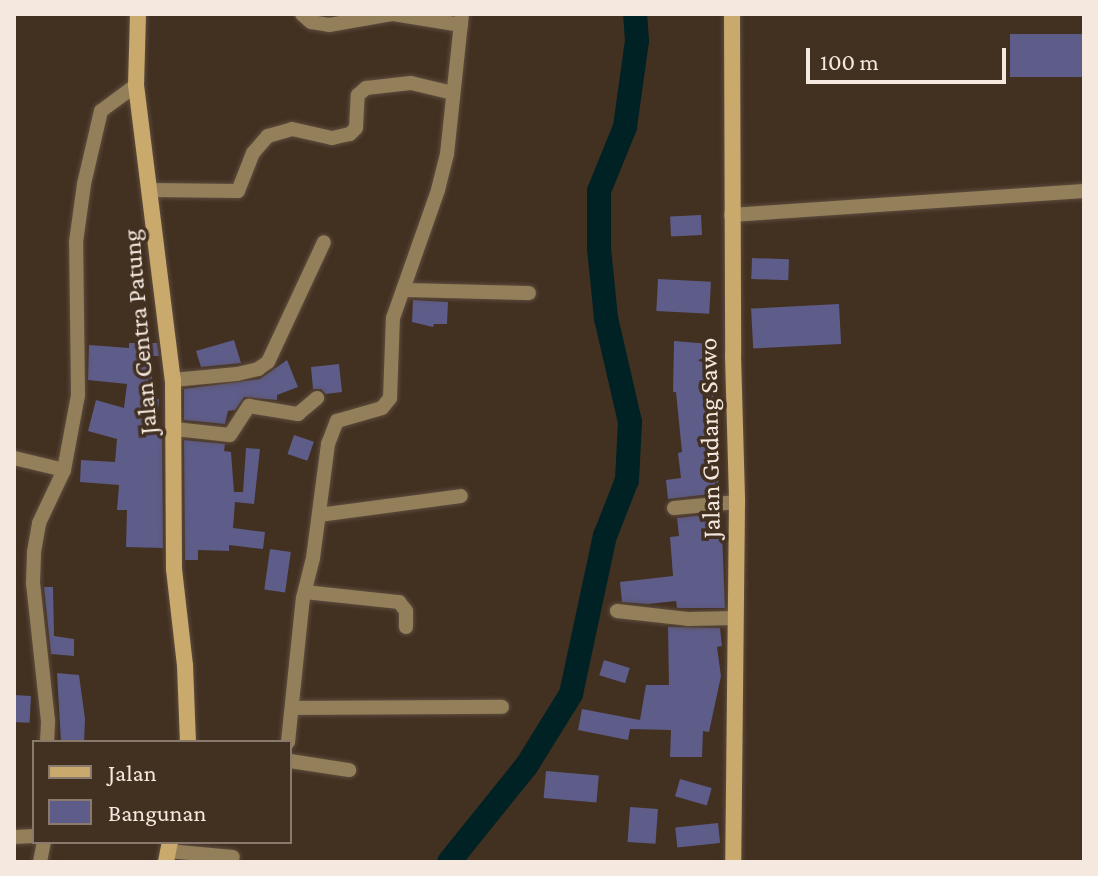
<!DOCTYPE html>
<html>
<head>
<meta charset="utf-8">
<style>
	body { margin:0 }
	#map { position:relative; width:1098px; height:876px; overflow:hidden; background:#423021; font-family:"Crimson Pro",serif }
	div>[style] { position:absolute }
	.river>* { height:24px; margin:-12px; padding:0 12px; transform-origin:12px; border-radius:12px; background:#002225 }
	.building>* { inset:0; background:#5e5c88; transform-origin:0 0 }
	.roads { filter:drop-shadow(0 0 2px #5e4d3f) drop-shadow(0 0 2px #5e4d3f) }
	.street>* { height:14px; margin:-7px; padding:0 7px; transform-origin:7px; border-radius:7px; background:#937f5a }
	.secondary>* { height:16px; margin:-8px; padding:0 8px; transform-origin:8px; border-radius:8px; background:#c9a96c }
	span { translate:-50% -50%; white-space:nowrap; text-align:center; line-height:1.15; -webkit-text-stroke:7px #423021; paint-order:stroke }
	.street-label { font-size:26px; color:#f4e8df }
	.frame { position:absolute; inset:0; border:16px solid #f4e8df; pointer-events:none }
	.legend { position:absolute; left:32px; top:740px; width:260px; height:104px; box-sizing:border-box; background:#423021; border:2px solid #897a6d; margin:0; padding:10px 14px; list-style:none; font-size:24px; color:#f4e8df }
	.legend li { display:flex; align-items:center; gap:16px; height:40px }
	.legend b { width:40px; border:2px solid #897a6d }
	.scale { position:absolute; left:806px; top:48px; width:200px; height:36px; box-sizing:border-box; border:4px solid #f4e8df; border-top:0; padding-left:10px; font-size:24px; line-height:28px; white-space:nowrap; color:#f4e8df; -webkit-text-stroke:6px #423021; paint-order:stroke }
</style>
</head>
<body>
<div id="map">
	<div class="river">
		<div style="left:449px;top:862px;width:124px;rotate:-51.2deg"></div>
		<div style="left:527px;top:765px;width:84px;rotate:-58.2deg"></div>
		<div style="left:571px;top:694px;width:162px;rotate:-77.9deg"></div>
		<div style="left:605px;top:536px;width:60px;rotate:-68.6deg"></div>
		<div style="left:627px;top:480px;width:58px;rotate:-87deg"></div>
		<div style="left:630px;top:422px;width:107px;rotate:-103deg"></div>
		<div style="left:606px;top:318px;width:70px;rotate:-95.7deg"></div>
		<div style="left:599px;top:248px;width:57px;rotate:-90deg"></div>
		<div style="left:599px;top:191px;width:69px;rotate:-67.9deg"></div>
		<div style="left:625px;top:127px;width:87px;rotate:-82.1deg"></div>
		<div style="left:637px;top:41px;width:27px;rotate:-94deg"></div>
	</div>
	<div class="building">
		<div style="left:1084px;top:34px;width:43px;height:74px;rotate:90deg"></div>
		<div style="left:701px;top:215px;width:20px;height:31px;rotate:87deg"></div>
		<div style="left:752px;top:258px;width:37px;height:21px;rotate:2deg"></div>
		<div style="left:658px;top:279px;width:53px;height:32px;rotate:3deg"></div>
		<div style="clip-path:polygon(413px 300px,448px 302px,447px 324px,434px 324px,433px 327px,412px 322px)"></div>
		<div style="left:839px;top:304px;width:40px;height:88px;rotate:87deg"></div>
		<div style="clip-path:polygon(234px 340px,241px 363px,201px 367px,196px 351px)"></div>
		<div style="clip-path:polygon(674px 341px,710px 344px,708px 376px,712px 376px,719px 493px,668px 499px,666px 480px,681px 478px,678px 453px,682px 452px,676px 392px,673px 392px)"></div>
		<div style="clip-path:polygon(129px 343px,157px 343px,159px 356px,152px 356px,152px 398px,159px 399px,157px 427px,162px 427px,163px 548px,126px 547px,127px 510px,117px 510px,119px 485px,80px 482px,81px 460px,115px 462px,117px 439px,88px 431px,96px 400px,124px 408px,127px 384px,88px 380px,89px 345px,129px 348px)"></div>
		<div style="clip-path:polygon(287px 360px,298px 387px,277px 395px,277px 400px,244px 397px,235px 410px,228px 411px,225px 424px,184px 420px,184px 389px,260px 379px)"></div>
		<div style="clip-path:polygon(339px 364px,342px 392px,326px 394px,321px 389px,313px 389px,311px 367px)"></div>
		<div style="left:294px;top:435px;width:21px;height:20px;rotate:19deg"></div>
		<div style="clip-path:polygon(184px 440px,225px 444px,224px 451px,231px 452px,234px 492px,243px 492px,246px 448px,260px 449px,254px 504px,235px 502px,233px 528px,265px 532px,263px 549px,229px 545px,229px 551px,198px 550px,198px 560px,185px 560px)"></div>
		<div style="clip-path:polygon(713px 514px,715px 533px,722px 532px,725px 608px,677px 608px,676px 601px,648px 604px,622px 602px,620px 582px,673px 576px,670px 537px,679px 536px,677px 518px)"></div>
		<div style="left:270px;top:549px;width:21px;height:41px;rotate:8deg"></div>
		<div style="clip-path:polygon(44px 587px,53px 587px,54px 636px,74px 639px,74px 656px,51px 654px)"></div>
		<div style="clip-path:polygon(668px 627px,720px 628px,722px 646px,717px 647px,721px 676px,709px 732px,703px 731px,702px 757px,670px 757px,671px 730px,630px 729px,628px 740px,578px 730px,582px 709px,640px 720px,646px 685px,669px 685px)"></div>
		<div style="left:604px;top:660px;width:27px;height:16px;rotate:17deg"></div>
		<div style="clip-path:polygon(57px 673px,79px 675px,85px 719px,84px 742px,61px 742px)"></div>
		<div style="left:14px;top:695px;width:17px;height:27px;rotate:3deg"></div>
		<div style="left:546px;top:771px;width:53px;height:27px;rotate:5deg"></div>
		<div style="left:680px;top:779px;width:33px;height:18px;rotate:16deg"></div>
		<div style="left:630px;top:807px;width:28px;height:35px;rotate:4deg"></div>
		<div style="left:718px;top:823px;width:20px;height:43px;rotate:84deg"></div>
	</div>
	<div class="roads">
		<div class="street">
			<div style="left:302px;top:14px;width:12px;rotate:42deg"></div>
			<div style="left:311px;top:22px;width:18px;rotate:9deg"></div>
			<div style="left:329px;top:25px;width:65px;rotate:-9.8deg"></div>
			<div style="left:393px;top:14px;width:69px;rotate:9.2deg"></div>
			<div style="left:151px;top:190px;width:87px;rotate:0.7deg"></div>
			<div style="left:238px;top:191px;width:41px;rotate:-68.5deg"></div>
			<div style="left:253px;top:153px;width:23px;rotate:-49deg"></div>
			<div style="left:268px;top:136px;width:25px;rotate:-16deg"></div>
			<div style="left:292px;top:129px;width:41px;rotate:12.7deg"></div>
			<div style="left:332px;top:138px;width:18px;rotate:-13deg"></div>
			<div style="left:350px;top:134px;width:8px;rotate:-45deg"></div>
			<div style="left:356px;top:128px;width:33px;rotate:-87deg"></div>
			<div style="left:358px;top:95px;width:11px;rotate:-41deg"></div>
			<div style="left:366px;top:88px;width:45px;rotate:-6.3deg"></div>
			<div style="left:411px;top:83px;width:43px;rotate:13.4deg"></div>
			<div style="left:731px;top:215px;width:354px;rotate:-3.9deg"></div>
			<div style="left:403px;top:290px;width:126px;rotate:1.4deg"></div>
			<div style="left:173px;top:380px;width:64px;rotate:-5.4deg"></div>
			<div style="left:237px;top:374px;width:22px;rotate:-13deg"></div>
			<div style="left:258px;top:369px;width:12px;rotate:-35deg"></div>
			<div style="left:268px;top:362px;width:132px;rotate:-65deg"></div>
			<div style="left:175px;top:429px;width:55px;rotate:6.2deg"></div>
			<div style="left:230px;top:435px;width:35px;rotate:-57deg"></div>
			<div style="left:249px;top:406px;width:50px;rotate:9.3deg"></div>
			<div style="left:298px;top:414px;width:25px;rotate:-40deg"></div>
			<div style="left:14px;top:458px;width:51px;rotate:13.5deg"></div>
			<div style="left:674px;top:508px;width:63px;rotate:-5.4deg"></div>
			<div style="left:319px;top:515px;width:143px;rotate:-7.6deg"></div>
			<div style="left:305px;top:592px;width:95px;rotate:6.1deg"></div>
			<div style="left:399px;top:602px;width:11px;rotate:52deg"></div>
			<div style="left:406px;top:611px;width:16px;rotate:90deg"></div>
			<div style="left:617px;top:611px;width:71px;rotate:6.4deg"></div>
			<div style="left:688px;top:619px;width:48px;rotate:-1.2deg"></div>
			<div style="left:293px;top:708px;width:209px;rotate:-0.3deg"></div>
			<div style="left:47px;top:742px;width:21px;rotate:-87deg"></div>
			<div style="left:48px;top:721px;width:139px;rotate:-96.2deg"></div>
			<div style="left:33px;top:583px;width:31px;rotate:-88deg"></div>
			<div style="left:34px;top:552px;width:29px;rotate:-80deg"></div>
			<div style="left:39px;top:523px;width:59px;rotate:-64.7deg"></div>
			<div style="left:64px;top:470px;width:76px;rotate:-79.4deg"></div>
			<div style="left:78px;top:395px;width:153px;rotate:-90.7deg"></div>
			<div style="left:76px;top:242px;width:59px;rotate:-82.1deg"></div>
			<div style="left:84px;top:184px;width:75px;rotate:-76.9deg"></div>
			<div style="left:101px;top:111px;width:44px;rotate:-36.6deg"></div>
			<div style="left:288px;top:742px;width:145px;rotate:-84.1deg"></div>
			<div style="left:303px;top:598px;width:41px;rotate:-76deg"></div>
			<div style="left:313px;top:558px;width:115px;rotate:-82.5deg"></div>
			<div style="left:328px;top:444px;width:25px;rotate:-69deg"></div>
			<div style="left:337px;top:421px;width:47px;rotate:-16.1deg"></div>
			<div style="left:382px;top:408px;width:13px;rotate:-51deg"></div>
			<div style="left:390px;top:398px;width:80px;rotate:-87.9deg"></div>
			<div style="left:393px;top:318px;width:136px;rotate:-70.6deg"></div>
			<div style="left:438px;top:190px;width:37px;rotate:-76deg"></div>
			<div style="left:447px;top:154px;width:141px;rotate:-83.9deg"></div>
			<div style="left:290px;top:761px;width:60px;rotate:8.7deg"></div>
			<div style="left:14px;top:837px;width:20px;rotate:-3deg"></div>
			<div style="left:168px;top:851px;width:65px;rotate:5.3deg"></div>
			<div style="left:40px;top:862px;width:20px;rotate:-79deg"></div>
		</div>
		<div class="secondary">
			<div style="left:138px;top:14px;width:71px;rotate:91.6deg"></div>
			<div style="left:136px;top:85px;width:297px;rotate:82.9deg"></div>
			<div style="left:173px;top:380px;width:189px;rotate:89.7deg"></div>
			<div style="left:174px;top:569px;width:97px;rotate:83.5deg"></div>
			<div style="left:185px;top:665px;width:77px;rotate:87.8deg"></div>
			<div style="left:732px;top:14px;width:341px;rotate:89.8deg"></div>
			<div style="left:733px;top:355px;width:147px;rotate:88.4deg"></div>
			<div style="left:737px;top:502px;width:360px;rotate:90.6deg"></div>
			<div style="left:166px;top:862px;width:20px;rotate:-79deg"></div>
		</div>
	</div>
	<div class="street-label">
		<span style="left:140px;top:332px;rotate:-95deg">Jalan Centra Patung</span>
		<span style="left:710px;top:438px;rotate:-91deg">Jalan Gudang Sawo</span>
	</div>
	<div class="frame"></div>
	<ul class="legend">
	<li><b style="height:10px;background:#c9a96c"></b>Jalan</li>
	<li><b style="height:22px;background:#5e5c88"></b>Bangunan</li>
	</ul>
	<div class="scale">100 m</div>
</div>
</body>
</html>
